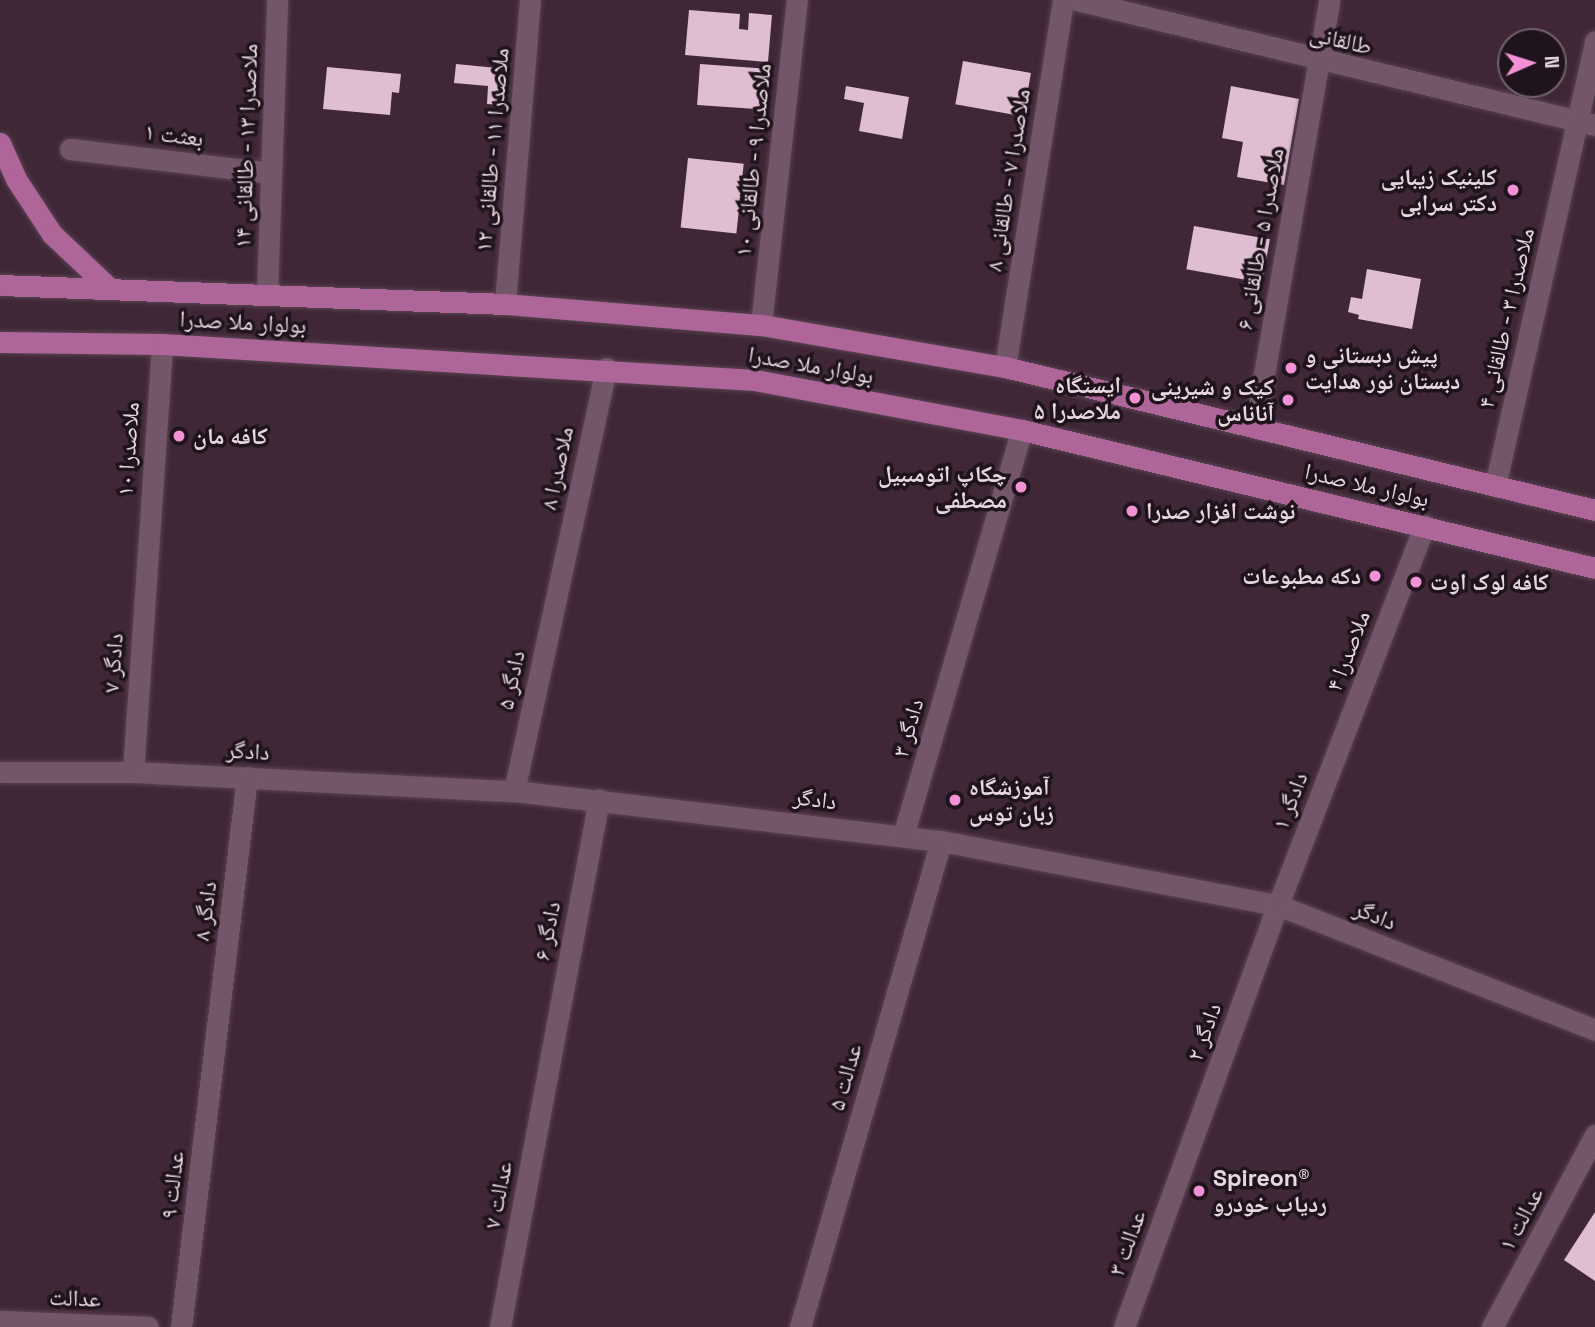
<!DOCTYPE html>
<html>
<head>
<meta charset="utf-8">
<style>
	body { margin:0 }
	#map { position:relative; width:1595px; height:1327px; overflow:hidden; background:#402738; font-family:"Space Grotesk","Noto Naskh Arabic",sans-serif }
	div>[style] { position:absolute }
	.building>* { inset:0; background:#dfbdd3; transform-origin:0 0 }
	.roads { filter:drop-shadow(0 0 2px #584351) drop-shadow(0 0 2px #584351) }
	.minor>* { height:21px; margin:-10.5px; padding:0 10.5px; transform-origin:10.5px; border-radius:10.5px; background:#735669 }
	.major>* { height:21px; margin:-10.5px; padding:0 10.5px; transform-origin:10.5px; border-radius:10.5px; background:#ae6698 }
	.dots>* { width:19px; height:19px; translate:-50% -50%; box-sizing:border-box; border:4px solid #20141c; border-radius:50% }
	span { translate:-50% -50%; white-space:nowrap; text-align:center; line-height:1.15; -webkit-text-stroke:7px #20141c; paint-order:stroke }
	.street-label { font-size:23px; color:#e8d7e1 }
	.poi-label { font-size:23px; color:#e8d7e1; font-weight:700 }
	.right { translate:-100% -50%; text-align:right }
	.left { translate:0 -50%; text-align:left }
	.north { position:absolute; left:1497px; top:28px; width:70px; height:70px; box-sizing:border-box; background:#20141c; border:2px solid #70626b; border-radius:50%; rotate:87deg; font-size:19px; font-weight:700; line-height:28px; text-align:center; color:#e8d7e1 }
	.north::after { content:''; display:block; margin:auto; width:24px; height:32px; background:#f391d5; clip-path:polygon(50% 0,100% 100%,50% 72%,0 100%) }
</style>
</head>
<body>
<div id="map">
	<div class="building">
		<div style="clip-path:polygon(689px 10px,740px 14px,739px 29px,748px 30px,749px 13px,772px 15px,768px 62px,685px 55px)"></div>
		<div style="left:963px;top:61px;width:69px;height:44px;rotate:10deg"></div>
		<div style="clip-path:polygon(456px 64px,507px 69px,504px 105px,487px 104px,488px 86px,454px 83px)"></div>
		<div style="left:700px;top:64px;width:63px;height:41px;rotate:4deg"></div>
		<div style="clip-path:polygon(327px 67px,401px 74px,399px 93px,392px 92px,390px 115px,323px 109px)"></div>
		<div style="clip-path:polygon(846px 86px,909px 97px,902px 139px,859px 131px,864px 103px,844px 99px)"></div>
		<div style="clip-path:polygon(1231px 86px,1299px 99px,1284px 185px,1237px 177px,1243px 142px,1222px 138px)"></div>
		<div style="left:688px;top:158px;width:56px;height:70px;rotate:6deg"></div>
		<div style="left:1194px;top:226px;width:77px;height:44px;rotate:10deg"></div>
		<div style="clip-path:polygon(1367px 269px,1421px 279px,1412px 329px,1358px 319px,1359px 315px,1348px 312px,1351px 297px,1362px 299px)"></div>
		<div style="clip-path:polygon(1595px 1212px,1595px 1281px,1564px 1260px)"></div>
	</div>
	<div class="roads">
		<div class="minor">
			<div style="left:1077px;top:0;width:533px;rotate:13.57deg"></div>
			<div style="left:70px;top:149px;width:202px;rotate:6.8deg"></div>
			<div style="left:267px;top:293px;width:293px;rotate:-88deg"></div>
			<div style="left:505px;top:304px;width:305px;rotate:-85.3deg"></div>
			<div style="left:761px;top:325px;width:327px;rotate:-83.7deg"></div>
			<div style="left:1005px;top:367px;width:372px;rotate:-81deg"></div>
			<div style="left:1255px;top:426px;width:432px;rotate:-80.1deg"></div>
			<div style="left:1495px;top:486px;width:456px;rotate:-77.3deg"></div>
			<div style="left:0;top:772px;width:133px"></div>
			<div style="left:133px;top:772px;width:381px;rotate:2.9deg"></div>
			<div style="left:514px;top:791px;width:430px;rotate:6.7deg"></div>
			<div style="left:941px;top:841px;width:343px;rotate:10.8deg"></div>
			<div style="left:1278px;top:905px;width:341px;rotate:21.5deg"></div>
			<div style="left:133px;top:772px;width:429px;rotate:-86.1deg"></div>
			<div style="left:514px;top:791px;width:433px;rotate:-77.7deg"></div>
			<div style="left:903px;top:836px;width:423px;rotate:-73.7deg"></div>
			<div style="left:0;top:1321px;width:148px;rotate:2.3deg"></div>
			<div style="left:181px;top:1327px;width:554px;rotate:-83.16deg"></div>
			<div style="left:500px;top:1327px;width:537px;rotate:-79.38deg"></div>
			<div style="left:800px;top:1327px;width:506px;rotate:-73.82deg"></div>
			<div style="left:1124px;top:1327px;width:449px;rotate:-70deg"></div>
			<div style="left:1278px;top:905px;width:407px;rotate:-68.9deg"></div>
			<div style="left:1492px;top:1327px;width:218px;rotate:-61.8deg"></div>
		</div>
		<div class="major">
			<div style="left:0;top:143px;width:39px;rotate:66deg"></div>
			<div style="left:16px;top:179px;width:66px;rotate:56.8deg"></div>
			<div style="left:52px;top:234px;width:76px;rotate:43.4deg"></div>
			<div style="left:0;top:285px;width:505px;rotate:2.15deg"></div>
			<div style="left:505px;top:304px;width:257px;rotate:4.7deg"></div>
			<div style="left:761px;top:325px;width:248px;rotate:9.8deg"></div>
			<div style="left:1005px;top:367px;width:607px;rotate:13.62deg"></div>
			<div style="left:0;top:342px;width:162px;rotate:0.7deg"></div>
			<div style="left:162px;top:344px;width:594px;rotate:3.47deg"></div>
			<div style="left:755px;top:380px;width:272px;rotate:10.6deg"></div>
			<div style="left:1022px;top:430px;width:589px;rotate:13.54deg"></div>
		</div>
	</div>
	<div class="dots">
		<div style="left:1513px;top:190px;background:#f391d5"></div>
		<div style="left:1291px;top:368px;background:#f391d5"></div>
		<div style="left:1135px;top:398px;background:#f391d5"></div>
		<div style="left:1288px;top:400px;background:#f391d5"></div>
		<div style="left:179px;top:436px;background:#f391d5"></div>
		<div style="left:1021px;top:487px;background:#f391d5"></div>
		<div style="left:1132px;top:511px;background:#f391d5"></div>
		<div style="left:1375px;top:576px;background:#f391d5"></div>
		<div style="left:1416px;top:582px;background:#f391d5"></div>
		<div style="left:955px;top:800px;background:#f391d5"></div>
		<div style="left:1199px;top:1191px;background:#f391d5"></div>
	</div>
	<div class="street-label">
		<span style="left:1341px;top:40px;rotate:13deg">طالقانی</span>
		<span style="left:174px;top:135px;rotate:7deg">بعثت ۱</span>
		<span style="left:246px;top:146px;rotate:-88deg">ملاصدرا ۱۳ - طالقانی ۱۴</span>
		<span style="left:492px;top:150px;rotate:-85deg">ملاصدرا ۱۱ - طالقانی ۱۲</span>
		<span style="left:753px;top:160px;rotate:-84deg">ملاصدرا ۹ - طالقانی ۱۰</span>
		<span style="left:1008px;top:180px;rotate:-81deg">ملاصدرا ۷ - طالقانی ۸</span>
		<span style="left:1260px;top:239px;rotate:-80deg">ملاصدرا ۵ - طالقانی ۶</span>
		<span style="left:1506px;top:318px;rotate:-77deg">ملاصدرا ۳ - طالقانی ۴</span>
		<span style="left:243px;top:322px;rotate:3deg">بولوار ملا صدرا</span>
		<span style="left:811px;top:365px;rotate:10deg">بولوار ملا صدرا</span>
		<span style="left:128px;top:449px;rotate:-86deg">ملاصدرا ۱۰</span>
		<span style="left:557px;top:468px;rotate:-78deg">ملاصدرا ۸</span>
		<span style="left:1367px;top:485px;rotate:13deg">بولوار ملا صدرا</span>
		<span style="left:1348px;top:651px;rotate:-69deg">ملاصدرا ۴</span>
		<span style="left:113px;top:663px;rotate:-86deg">دادگر ۷</span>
		<span style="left:511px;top:680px;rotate:-78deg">دادگر ۵</span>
		<span style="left:908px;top:728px;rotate:-74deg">دادگر ۳</span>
		<span style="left:248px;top:751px;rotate:3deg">دادگر</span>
		<span style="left:815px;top:799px;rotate:7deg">دادگر</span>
		<span style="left:1290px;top:801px;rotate:-69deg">دادگر ۱</span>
		<span style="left:205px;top:911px;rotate:-83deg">دادگر ۸</span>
		<span style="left:1375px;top:915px;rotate:22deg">دادگر</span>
		<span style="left:547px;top:931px;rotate:-79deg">دادگر ۶</span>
		<span style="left:1204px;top:1032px;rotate:-70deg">دادگر ۲</span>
		<span style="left:845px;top:1077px;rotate:-74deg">عدالت ۵</span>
		<span style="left:172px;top:1185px;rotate:-83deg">عدالت ۹</span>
		<span style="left:498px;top:1195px;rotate:-79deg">عدالت ۷</span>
		<span style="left:1521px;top:1219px;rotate:-62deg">عدالت ۱</span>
		<span style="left:1127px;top:1243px;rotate:-70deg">عدالت ۳</span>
		<span style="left:75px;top:1298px;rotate:2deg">عدالت</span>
	</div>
	<div class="poi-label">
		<span class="right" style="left:1497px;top:190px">کلینیک زیبایی<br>دکتر سرابی</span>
		<span class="left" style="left:1305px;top:368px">پیش دبستانی و<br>دبستان نور هدایت</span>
		<span class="right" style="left:1121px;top:398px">ایستگاه<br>ملاصدرا ۵</span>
		<span class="right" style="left:1274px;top:400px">کیک و شیرینی<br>آناناس</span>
		<span class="left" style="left:193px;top:436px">کافه مان</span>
		<span class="right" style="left:1007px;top:487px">چکاپ اتومىبیل<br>مصطفی</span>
		<span class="left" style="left:1146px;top:511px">نوشت افزار صدرا</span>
		<span class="right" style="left:1361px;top:576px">دکه مطبوعات</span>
		<span class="left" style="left:1430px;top:582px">کافه لوک اوت</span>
		<span class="left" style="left:969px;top:800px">آموزشگاه<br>زبان توس</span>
		<span class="left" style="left:1213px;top:1191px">Spireon®<br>ردیاب خودرو</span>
	</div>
	<div class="north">N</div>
</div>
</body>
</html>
